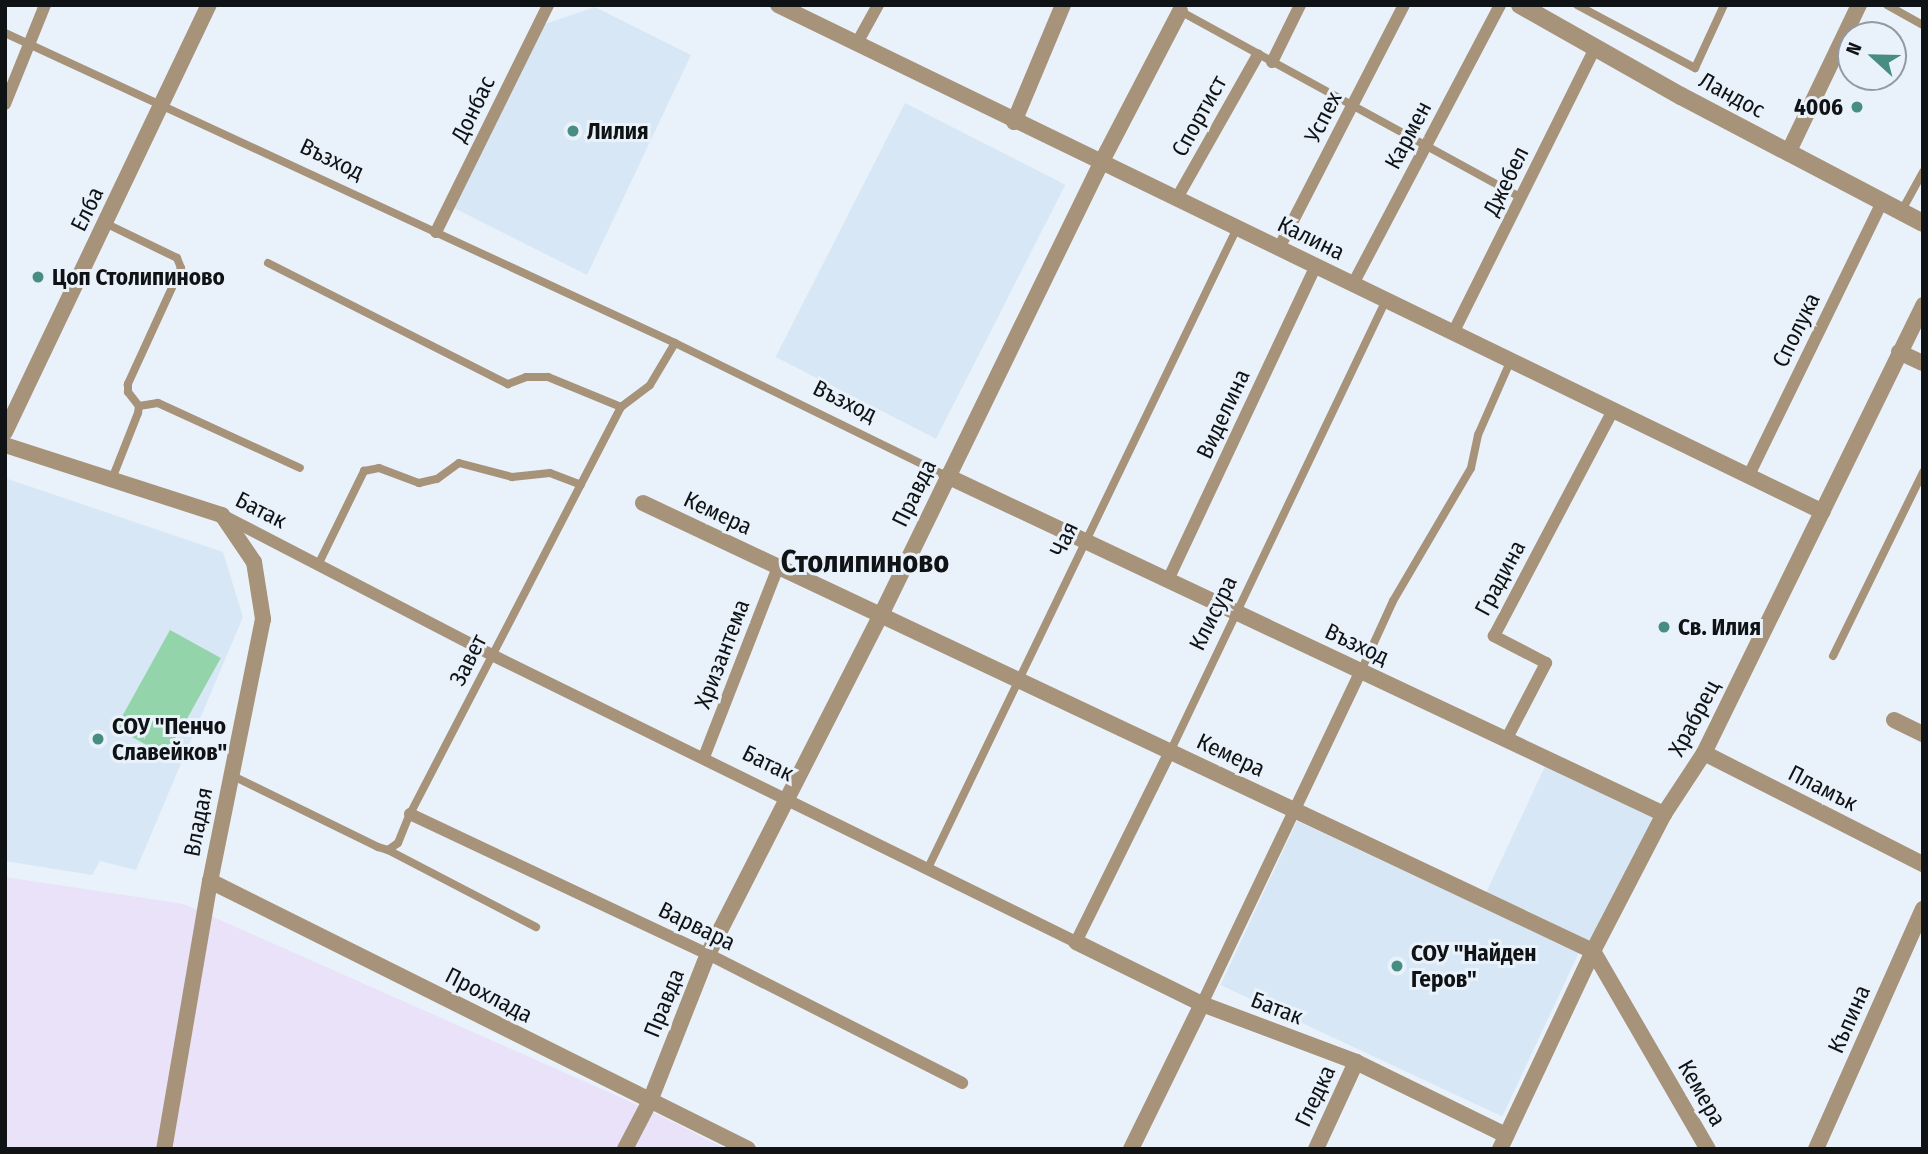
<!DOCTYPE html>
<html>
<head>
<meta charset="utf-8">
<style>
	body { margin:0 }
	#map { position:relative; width:1928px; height:1154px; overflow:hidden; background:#e9f2fa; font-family:"Fira Sans Condensed",sans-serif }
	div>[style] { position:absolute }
	.built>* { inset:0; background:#d8e7f5; transform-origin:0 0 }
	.industrial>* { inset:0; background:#e9e2f8 }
	.green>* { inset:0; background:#93d4aa; transform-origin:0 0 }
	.service>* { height:8px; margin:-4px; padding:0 4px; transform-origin:4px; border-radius:4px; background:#a7927a }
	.pedestrian>* { height:12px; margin:-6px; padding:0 6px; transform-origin:6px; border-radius:6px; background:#a7927a }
	.minor>* { height:16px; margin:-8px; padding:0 8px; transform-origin:8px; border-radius:8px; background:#a7927a }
	.tertiary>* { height:18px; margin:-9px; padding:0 9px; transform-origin:9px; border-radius:9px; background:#a7927a }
	.dots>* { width:19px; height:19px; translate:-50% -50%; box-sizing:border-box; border:4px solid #e9f2fa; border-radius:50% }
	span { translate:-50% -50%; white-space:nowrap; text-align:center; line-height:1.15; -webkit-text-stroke:6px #e9f2fa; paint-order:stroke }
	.street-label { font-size:23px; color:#101316 }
	.poi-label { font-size:23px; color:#101316; font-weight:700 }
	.right { translate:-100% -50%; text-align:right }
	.left { translate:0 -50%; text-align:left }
	.district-label { font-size:30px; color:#101316; font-weight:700 }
	.frame { position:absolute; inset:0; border:7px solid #101316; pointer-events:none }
	.north { position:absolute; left:1837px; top:21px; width:70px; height:70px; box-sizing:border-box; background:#e9f2fa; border:2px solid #92999f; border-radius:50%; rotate:292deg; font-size:19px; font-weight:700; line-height:28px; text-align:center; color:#101316 }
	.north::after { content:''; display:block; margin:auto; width:24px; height:32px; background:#488d82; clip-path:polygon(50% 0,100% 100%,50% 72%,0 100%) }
</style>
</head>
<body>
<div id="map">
	<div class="built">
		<div style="clip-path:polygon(595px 7px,691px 55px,587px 275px,454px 208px,542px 25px)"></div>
		<div style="left:905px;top:103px;width:180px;height:285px;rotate:27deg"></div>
		<div style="clip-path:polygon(5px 478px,223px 552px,243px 617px,136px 870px,100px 861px,92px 875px,5px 861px)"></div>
		<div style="left:1547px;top:762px;width:124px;height:148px;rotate:25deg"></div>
		<div style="left:1297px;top:821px;width:311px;height:181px;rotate:25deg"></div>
	</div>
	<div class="industrial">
		<div style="clip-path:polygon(5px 877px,184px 904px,651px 1111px,726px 1149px,5px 1149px)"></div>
	</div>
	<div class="green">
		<div style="left:170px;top:630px;width:58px;height:112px;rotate:29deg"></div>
	</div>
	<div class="service">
		<div style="left:1577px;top:5px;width:134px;rotate:28.1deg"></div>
		<div style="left:1695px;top:68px;width:69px;rotate:-65.3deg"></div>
		<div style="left:1887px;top:5px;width:41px;rotate:29.1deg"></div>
		<div style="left:1180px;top:11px;width:389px;rotate:28.7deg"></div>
		<div style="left:5px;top:33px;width:738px;rotate:24.83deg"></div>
		<div style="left:675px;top:343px;width:303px;rotate:26.1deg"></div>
		<div style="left:1901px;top:212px;width:46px;rotate:-61.2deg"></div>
		<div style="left:105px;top:223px;width:80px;rotate:25.9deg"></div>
		<div style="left:177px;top:258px;width:11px;rotate:68deg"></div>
		<div style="left:181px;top:268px;width:128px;rotate:114.6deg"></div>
		<div style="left:128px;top:384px;width:8px;rotate:90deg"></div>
		<div style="left:128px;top:392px;width:18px;rotate:52deg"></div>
		<div style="left:139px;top:406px;width:7px;rotate:98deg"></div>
		<div style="left:138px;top:413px;width:71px;rotate:111.5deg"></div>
		<div style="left:268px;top:263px;width:269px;rotate:26.8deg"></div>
		<div style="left:508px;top:384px;width:19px;rotate:-21deg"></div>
		<div style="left:526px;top:377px;width:22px"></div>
		<div style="left:548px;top:377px;width:79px;rotate:22.3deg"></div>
		<div style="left:139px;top:406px;width:19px;rotate:-9deg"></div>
		<div style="left:158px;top:403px;width:156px;rotate:24.6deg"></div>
		<div style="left:318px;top:565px;width:105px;rotate:-63.9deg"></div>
		<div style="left:364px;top:471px;width:15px;rotate:-11deg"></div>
		<div style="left:379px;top:468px;width:43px;rotate:20.6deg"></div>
		<div style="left:419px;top:483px;width:18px;rotate:-13deg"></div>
		<div style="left:437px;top:479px;width:27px;rotate:-36deg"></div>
		<div style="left:459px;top:463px;width:55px;rotate:14.8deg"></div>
		<div style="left:512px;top:477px;width:38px;rotate:-6deg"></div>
		<div style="left:550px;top:473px;width:33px;rotate:21deg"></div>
		<div style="left:1833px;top:656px;width:205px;rotate:-63.9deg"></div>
		<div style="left:1361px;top:671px;width:77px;rotate:-65.4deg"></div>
		<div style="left:1393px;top:601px;width:154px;rotate:-59.6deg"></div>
		<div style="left:1471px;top:468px;width:34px;rotate:-78deg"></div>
		<div style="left:1478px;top:435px;width:80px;rotate:-66.3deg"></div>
		<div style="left:1170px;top:752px;width:501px;rotate:-64.46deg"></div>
		<div style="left:231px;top:775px;width:164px;rotate:26.1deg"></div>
		<div style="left:378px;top:847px;width:10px;rotate:17deg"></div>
		<div style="left:388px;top:850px;width:12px;rotate:-35deg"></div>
		<div style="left:398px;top:843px;width:31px;rotate:-68deg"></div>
		<div style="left:410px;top:814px;width:458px;rotate:-62.6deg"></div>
		<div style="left:621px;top:407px;width:36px;rotate:-37deg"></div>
		<div style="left:650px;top:385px;width:49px;rotate:-59.2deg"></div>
		<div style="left:388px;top:850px;width:167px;rotate:27.5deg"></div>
		<div style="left:928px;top:868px;width:711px;rotate:-64.23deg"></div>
	</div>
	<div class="pedestrian">
		<div style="left:857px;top:43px;width:43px;rotate:-61.1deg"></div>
		<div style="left:1272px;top:62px;width:64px;rotate:-63.8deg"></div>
		<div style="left:5px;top:104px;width:107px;rotate:-68deg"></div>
		<div style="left:1177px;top:198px;width:164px;rotate:-60.5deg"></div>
		<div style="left:436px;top:232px;width:253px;rotate:-63.7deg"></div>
		<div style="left:1279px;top:248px;width:273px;rotate:-62.8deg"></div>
		<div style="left:1353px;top:284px;width:315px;rotate:-62.2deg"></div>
		<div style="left:1453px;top:333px;width:318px;rotate:-63.5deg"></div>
		<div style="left:1748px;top:477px;width:306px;rotate:-64deg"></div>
		<div style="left:224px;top:516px;width:302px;rotate:27.4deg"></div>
		<div style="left:492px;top:655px;width:651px;rotate:26.17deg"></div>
		<div style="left:1076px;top:942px;width:212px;rotate:-63.7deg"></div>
		<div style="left:1168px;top:580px;width:347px;rotate:-64.8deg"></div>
		<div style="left:1506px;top:740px;width:87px;rotate:-62.5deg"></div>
		<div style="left:1546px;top:663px;width:59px;rotate:-152.6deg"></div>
		<div style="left:1494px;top:636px;width:253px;rotate:-62.2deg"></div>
		<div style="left:704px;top:757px;width:204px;rotate:-68.7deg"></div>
		<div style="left:410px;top:814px;width:329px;rotate:25.2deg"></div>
		<div style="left:708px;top:954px;width:285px;rotate:26.9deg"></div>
		<div style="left:1202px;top:1004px;width:369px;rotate:-64.5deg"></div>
	</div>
	<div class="minor">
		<div style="left:778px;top:5px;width:1161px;rotate:25.88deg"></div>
		<div style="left:1014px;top:122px;width:127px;rotate:-67.3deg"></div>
		<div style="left:1788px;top:153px;width:164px;rotate:-64.4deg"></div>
		<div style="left:1899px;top:352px;width:26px;rotate:25deg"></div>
		<div style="left:5px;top:432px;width:473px;rotate:-64.5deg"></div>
		<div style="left:5px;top:445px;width:228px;rotate:17.9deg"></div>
		<div style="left:222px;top:515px;width:57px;rotate:55.8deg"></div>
		<div style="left:254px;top:562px;width:58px;rotate:81deg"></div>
		<div style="left:263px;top:619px;width:267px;rotate:101.4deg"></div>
		<div style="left:210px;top:881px;width:272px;rotate:99.7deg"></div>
		<div style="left:947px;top:476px;width:793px;rotate:25.24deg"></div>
		<div style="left:643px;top:503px;width:1050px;rotate:25.25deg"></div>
		<div style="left:1593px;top:951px;width:229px;rotate:59.9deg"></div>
		<div style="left:1894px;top:720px;width:32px;rotate:26deg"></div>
		<div style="left:1704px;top:753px;width:246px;rotate:26.9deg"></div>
		<div style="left:210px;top:881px;width:601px;rotate:26.48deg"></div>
		<div style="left:1076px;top:942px;width:140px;rotate:26.2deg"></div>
		<div style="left:1202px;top:1004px;width:165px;rotate:20.6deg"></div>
		<div style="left:1356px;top:1062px;width:167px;rotate:26deg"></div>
		<div style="left:625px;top:1149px;width:54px;rotate:-62.5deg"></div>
		<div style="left:650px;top:1101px;width:158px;rotate:-68.5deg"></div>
		<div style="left:708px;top:954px;width:381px;rotate:-63deg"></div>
		<div style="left:881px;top:615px;width:505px;rotate:-64.04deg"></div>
		<div style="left:1102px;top:161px;width:169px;rotate:-62.5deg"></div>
		<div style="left:1131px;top:1149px;width:161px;rotate:-63.9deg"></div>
		<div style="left:1316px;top:1149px;width:96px;rotate:-65.3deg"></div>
		<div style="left:1500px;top:1149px;width:219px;rotate:-64.8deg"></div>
		<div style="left:1593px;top:951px;width:154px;rotate:-62.6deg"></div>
		<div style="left:1664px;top:814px;width:73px;rotate:-56.7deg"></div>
		<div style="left:1704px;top:753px;width:499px;rotate:-63.9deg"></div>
		<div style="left:1816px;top:1149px;width:263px;rotate:-66deg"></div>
	</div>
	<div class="tertiary">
		<div style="left:1520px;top:5px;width:185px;rotate:29.5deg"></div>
		<div style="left:1681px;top:96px;width:273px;rotate:27.7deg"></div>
	</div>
	<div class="dots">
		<div style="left:1857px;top:107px;background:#488d82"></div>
		<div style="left:573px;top:131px;background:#488d82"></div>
		<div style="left:38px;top:277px;background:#488d82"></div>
		<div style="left:1664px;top:627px;background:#488d82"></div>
		<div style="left:98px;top:739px;background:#488d82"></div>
		<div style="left:1397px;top:966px;background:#488d82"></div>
	</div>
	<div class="street-label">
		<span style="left:1732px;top:95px;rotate:28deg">Ландос</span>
		<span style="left:473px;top:109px;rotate:-64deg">Донбас</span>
		<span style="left:1199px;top:116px;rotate:-61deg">Спортист</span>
		<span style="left:1323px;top:117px;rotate:-63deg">Успех</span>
		<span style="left:1408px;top:135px;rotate:-62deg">Кармен</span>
		<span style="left:332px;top:159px;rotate:25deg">Възход</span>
		<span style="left:1506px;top:181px;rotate:-64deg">Джебел</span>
		<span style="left:87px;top:209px;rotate:-64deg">Елба</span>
		<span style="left:1311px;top:238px;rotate:26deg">Калина</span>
		<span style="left:1796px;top:330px;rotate:-64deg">Сполука</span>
		<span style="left:845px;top:401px;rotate:26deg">Възход</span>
		<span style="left:1223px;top:414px;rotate:-65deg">Виделина</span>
		<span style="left:914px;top:493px;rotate:-64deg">Правда</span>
		<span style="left:261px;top:510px;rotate:27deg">Батак</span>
		<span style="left:718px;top:513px;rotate:25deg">Кемера</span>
		<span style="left:1064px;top:539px;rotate:-65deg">Чая</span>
		<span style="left:1500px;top:578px;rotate:-62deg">Градина</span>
		<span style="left:1213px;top:613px;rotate:-64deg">Клисура</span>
		<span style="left:1357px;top:644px;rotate:25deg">Възход</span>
		<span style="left:722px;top:654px;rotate:-69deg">Хризантема</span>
		<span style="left:468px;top:660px;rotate:-63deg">Завет</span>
		<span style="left:1694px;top:718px;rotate:-62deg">Храбрец</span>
		<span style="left:1231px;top:755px;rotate:25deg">Кемера</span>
		<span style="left:768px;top:763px;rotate:26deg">Батак</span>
		<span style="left:1823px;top:788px;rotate:27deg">Пламък</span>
		<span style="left:198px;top:822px;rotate:-79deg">Владая</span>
		<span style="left:697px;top:926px;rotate:26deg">Варвара</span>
		<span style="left:489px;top:995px;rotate:27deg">Прохлада</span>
		<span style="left:664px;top:1003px;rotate:-68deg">Правда</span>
		<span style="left:1277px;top:1008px;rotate:21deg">Батак</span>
		<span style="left:1849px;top:1019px;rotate:-66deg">Къпина</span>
		<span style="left:1702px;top:1093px;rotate:60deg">Кемера</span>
		<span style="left:1315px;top:1096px;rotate:-65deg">Гледка</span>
	</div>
	<div class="poi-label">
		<span class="right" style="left:1843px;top:107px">4006</span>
		<span class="left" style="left:587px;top:131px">Лилия</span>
		<span class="left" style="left:52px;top:277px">Цоп Столипиново</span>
		<span class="left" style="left:1678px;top:627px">Св. Илия</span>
		<span class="left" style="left:112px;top:739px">СОУ "Пенчо<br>Славейков"</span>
		<span class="left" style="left:1411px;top:966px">СОУ "Найден<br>Геров"</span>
	</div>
	<div class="district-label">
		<span style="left:865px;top:562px">Столипиново</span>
	</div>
	<div class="frame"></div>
	<div class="north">N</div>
</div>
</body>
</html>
